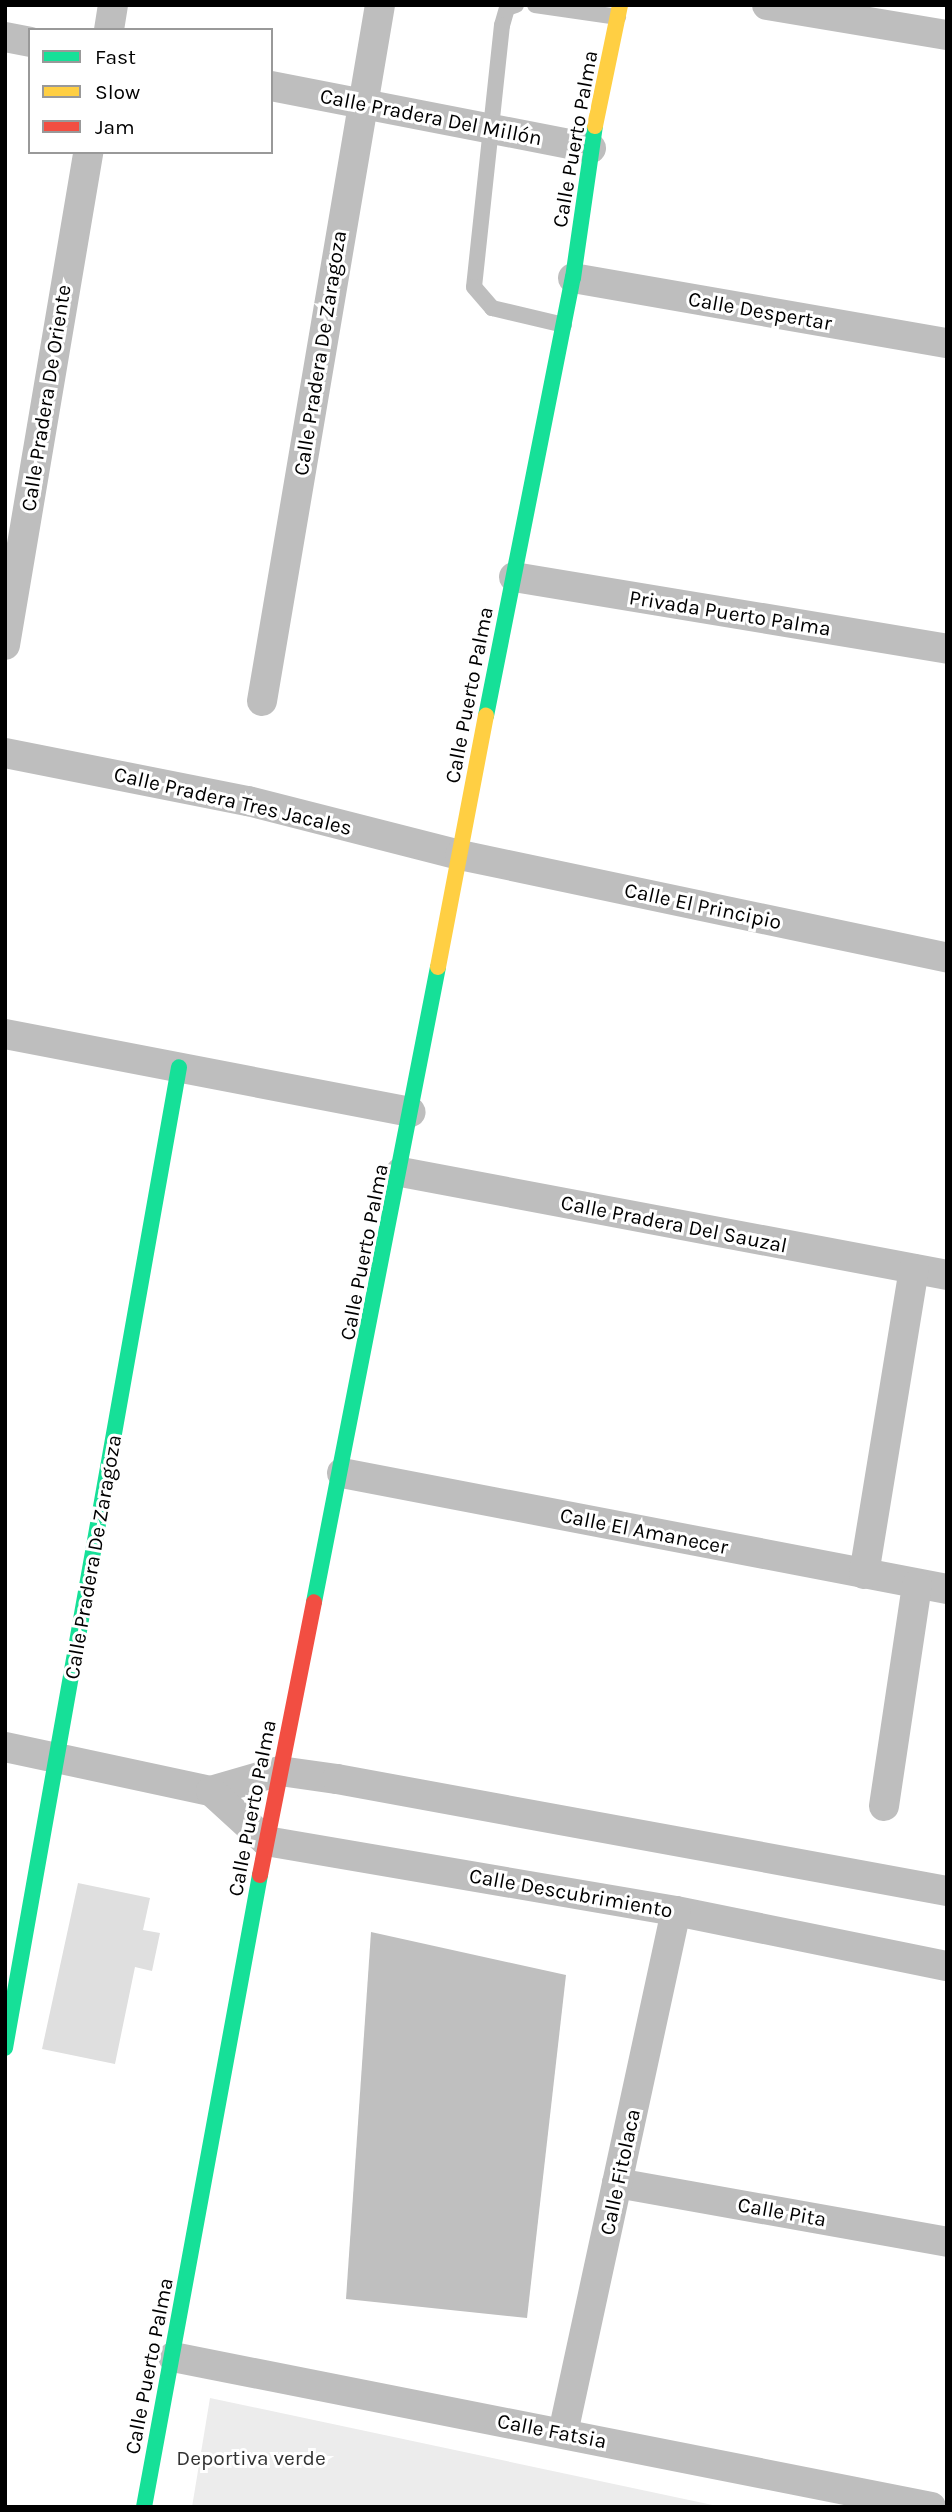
<!DOCTYPE html>
<html>
<head>
<meta charset="utf-8">
<style>
	body { margin:0 }
	#map { position:relative; width:952px; height:2512px; overflow:hidden; background:#fff; font-family:Karla,sans-serif }
	div>[style] { position:absolute }
	.green>* { inset:0; background:#ececec }
	.water>* { inset:0; background:#bfbfbf }
	.building>* { inset:0; background:#dfdfdf }
	.lane>* { height:16px; margin:-8px; padding:0 8px; transform-origin:8px; border-radius:8px; background:#bebebe }
	.street>* { height:30px; margin:-15px; padding:0 15px; transform-origin:15px; border-radius:15px; background:#bebebe }
	.fast>* { height:16px; margin:-8px; padding:0 8px; transform-origin:8px; border-radius:8px; background:#16e098 }
	.slow>* { height:16px; margin:-8px; padding:0 8px; transform-origin:8px; border-radius:8px; background:#ffcf43 }
	.jam>* { height:16px; margin:-8px; padding:0 8px; transform-origin:8px; border-radius:8px; background:#f24e42 }
	span { translate:-50% -50%; white-space:nowrap; text-align:center; line-height:1.15; -webkit-text-stroke:6px #fff; paint-order:stroke }
	.street-label { font-size:21px; color:#000 }
	.park-label { font-size:21px; color:#333 }
	.frame { position:absolute; inset:0; border:7px solid #000; pointer-events:none }
	.legend { position:absolute; left:28px; top:28px; width:245px; height:126px; box-sizing:border-box; background:#fff; border:2px solid #999; margin:0; padding:9px 12px; list-style:none; font-size:21px; color:#000 }
	.legend li { display:flex; align-items:center; gap:14px; height:35px }
	.legend b { width:35px; border:2px solid #999 }
</style>
</head>
<body>
<div id="map">
	<div class="green">
		<div style="clip-path:polygon(210px 2398px,722px 2507px,192px 2507px)"></div>
	</div>
	<div class="water">
		<div style="clip-path:polygon(371px 1932px,566px 1975px,527px 2318px,346px 2299px)"></div>
	</div>
	<div class="building">
		<div style="clip-path:polygon(78px 1883px,150px 1898px,143px 1930px,160px 1933px,152px 1971px,135px 1967px,115px 2064px,42px 2049px)"></div>
	</div>
	<div class="lane">
		<div style="left:516px;top:5px;width:9px;rotate:162deg"></div>
		<div style="left:507px;top:8px;width:18px;rotate:106deg"></div>
		<div style="left:502px;top:25px;width:263px;rotate:96.1deg"></div>
		<div style="left:474px;top:287px;width:28px;rotate:49deg"></div>
		<div style="left:492px;top:308px;width:74px;rotate:13.3deg"></div>
		<div style="left:535px;top:5px;width:84px;rotate:8.2deg"></div>
	</div>
	<div class="street">
		<div style="left:767px;top:5px;width:182px;rotate:9.5deg"></div>
		<div style="left:109px;top:30px;width:25px;rotate:-81deg"></div>
		<div style="left:5px;top:37px;width:25px;rotate:11deg"></div>
		<div style="left:271px;top:86px;width:326px;rotate:11deg"></div>
		<div style="left:573px;top:278px;width:380px;rotate:9.9deg"></div>
		<div style="left:514px;top:577px;width:439px;rotate:9.4deg"></div>
		<div style="left:5px;top:645px;width:500px;rotate:-80.4deg"></div>
		<div style="left:262px;top:701px;width:706px;rotate:-80.38deg"></div>
		<div style="left:5px;top:753px;width:248px;rotate:11.2deg"></div>
		<div style="left:248px;top:801px;width:219px;rotate:14.3deg"></div>
		<div style="left:460px;top:855px;width:498px;rotate:11.9deg"></div>
		<div style="left:5px;top:1034px;width:413px;rotate:10.9deg"></div>
		<div style="left:401px;top:1172px;width:556px;rotate:10.68deg"></div>
		<div style="left:342px;top:1473px;width:616px;rotate:10.85deg"></div>
		<div style="left:864px;top:1574px;width:309px;rotate:-80.7deg"></div>
		<div style="left:5px;top:1747px;width:211px;rotate:12.1deg"></div>
		<div style="left:211px;top:1791px;width:72px;rotate:-16.2deg"></div>
		<div style="left:280px;top:1771px;width:58px;rotate:8deg"></div>
		<div style="left:337px;top:1779px;width:620px;rotate:10.4deg"></div>
		<div style="left:211px;top:1791px;width:74px;rotate:42.3deg"></div>
		<div style="left:266px;top:1841px;width:416px;rotate:9.7deg"></div>
		<div style="left:676px;top:1911px;width:277px;rotate:11.5deg"></div>
		<div style="left:884px;top:1806px;width:224px;rotate:-81.5deg"></div>
		<div style="left:617px;top:2183px;width:335px;rotate:10.1deg"></div>
		<div style="left:173px;top:2357px;width:773px;rotate:11.19deg"></div>
		<div style="left:563px;top:2433px;width:534px;rotate:-77.79deg"></div>
	</div>
	<div class="fast">
		<div style="left:486px;top:716px;width:447px;rotate:-78.8deg"></div>
		<div style="left:573px;top:278px;width:154px;rotate:-81.8deg"></div>
		<div style="left:314px;top:1602px;width:647px;rotate:-78.95deg"></div>
		<div style="left:5px;top:2048px;width:996px;rotate:-79.94deg"></div>
		<div style="left:144px;top:2507px;width:643px;rotate:-79.6deg"></div>
	</div>
	<div class="slow">
		<div style="left:595px;top:126px;width:124px;rotate:-78.3deg"></div>
		<div style="left:438px;top:967px;width:256px;rotate:-79.2deg"></div>
	</div>
	<div class="jam">
		<div style="left:260px;top:1875px;width:278px;rotate:-78.8deg"></div>
	</div>
	<div class="street-label">
		<span style="left:431px;top:117px;rotate:11deg">Calle Pradera Del Millón</span>
		<span style="left:575px;top:139px;rotate:-80deg">Calle Puerto Palma</span>
		<span style="left:760px;top:311px;rotate:10deg">Calle Despertar</span>
		<span style="left:320px;top:353px;rotate:-81deg">Calle Pradera De Zaragoza</span>
		<span style="left:46px;top:398px;rotate:-81deg">Calle Pradera De Oriente</span>
		<span style="left:730px;top:613px;rotate:9deg">Privada Puerto Palma</span>
		<span style="left:469px;top:695px;rotate:-79deg">Calle Puerto Palma</span>
		<span style="left:233px;top:801px;rotate:13deg">Calle Pradera Tres Jacales</span>
		<span style="left:703px;top:906px;rotate:12deg">Calle El Principio</span>
		<span style="left:674px;top:1224px;rotate:11deg">Calle Pradera Del Sauzal</span>
		<span style="left:364px;top:1252px;rotate:-79deg">Calle Puerto Palma</span>
		<span style="left:644px;top:1531px;rotate:11deg">Calle El Amanecer</span>
		<span style="left:93px;top:1557px;rotate:-80deg">Calle Pradera De Zaragoza</span>
		<span style="left:252px;top:1808px;rotate:-79deg">Calle Puerto Palma</span>
		<span style="left:571px;top:1893px;rotate:10deg">Calle Descubrimiento</span>
		<span style="left:620px;top:2172px;rotate:-78deg">Calle Fitolaca</span>
		<span style="left:782px;top:2212px;rotate:10deg">Calle Pita</span>
		<span style="left:149px;top:2366px;rotate:-79deg">Calle Puerto Palma</span>
		<span style="left:552px;top:2431px;rotate:11deg">Calle Fatsia</span>
	</div>
	<div class="park-label">
		<span style="left:251px;top:2458px">Deportiva verde</span>
	</div>
	<div class="frame"></div>
	<ul class="legend">
	<li><b style="height:9px;background:#16e098"></b>Fast</li>
	<li><b style="height:9px;background:#ffcf43"></b>Slow</li>
	<li><b style="height:9px;background:#f24e42"></b>Jam</li>
	</ul>
</div>
</body>
</html>
